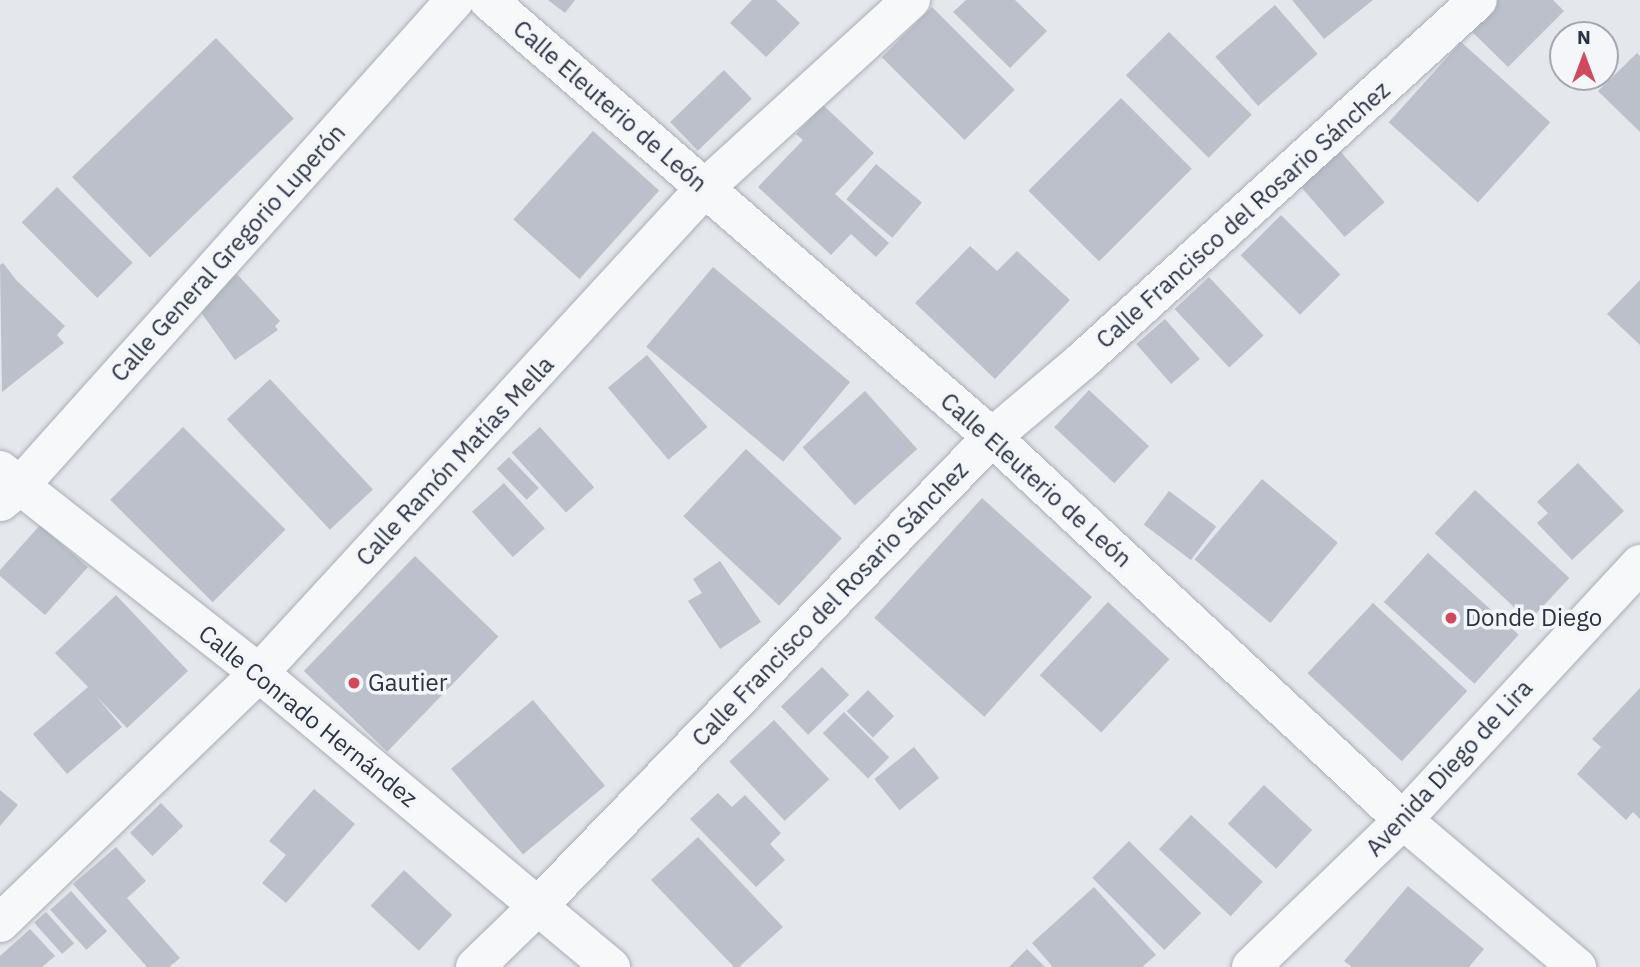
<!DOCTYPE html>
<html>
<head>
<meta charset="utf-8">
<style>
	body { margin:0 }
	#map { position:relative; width:1640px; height:967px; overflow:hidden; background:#e4e7ec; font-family:"IBM Plex Sans",sans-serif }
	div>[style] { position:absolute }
	.building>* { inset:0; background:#bbc0ca; transform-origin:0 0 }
	.roads { filter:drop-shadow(0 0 2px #a9aeb7) drop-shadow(0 0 2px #a9aeb7) }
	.minor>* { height:38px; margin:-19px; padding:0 19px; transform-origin:19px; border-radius:19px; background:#f7f8fa }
	.dots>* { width:19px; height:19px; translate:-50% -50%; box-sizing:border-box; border:4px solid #f4f6f9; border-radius:50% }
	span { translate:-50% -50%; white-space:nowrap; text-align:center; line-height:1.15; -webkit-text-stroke:7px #f4f6f9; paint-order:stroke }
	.street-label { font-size:24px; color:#2b3445 }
	.poi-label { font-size:24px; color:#2b3445 }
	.left { translate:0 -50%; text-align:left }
	.north { position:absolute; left:1549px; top:21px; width:70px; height:70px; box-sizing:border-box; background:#f4f6f9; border:2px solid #a4a8b1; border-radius:50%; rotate:0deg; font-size:19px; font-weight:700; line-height:28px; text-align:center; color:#2b3445 }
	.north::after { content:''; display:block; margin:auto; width:24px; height:32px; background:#d1495b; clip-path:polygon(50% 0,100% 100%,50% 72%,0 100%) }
</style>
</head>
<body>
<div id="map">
	<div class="building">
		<div style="clip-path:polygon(548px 0,575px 0,565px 13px)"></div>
		<div style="clip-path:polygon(752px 0,776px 0,800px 23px,766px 57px,730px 23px)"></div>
		<div style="clip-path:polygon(966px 0,1015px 0,1047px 31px,1010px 68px,953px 12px)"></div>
		<div style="clip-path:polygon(1292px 0,1373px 0,1324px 39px)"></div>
		<div style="clip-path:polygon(1490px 0,1553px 0,1564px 11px,1508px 67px,1465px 25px)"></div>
		<div style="left:1275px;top:5px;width:65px;height:79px;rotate:49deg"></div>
		<div style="left:932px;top:7px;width:117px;height:71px;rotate:45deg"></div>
		<div style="left:1169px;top:32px;width:117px;height:61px;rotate:45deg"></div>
		<div style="left:216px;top:38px;width:112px;height:200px;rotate:46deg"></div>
		<div style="left:1461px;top:42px;width:120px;height:108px;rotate:42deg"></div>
		<div style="clip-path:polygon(1637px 53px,1640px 56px,1640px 132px,1598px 91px)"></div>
		<div style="left:724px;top:70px;width:40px;height:75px;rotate:46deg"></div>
		<div style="left:1121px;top:98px;width:100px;height:131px;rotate:45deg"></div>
		<div style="clip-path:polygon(823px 105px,874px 153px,835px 194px,889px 243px,876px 257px,851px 234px,831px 255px,758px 187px,803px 140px,796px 134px)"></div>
		<div style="left:593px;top:131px;width:89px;height:119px;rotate:42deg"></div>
		<div style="left:1340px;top:151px;width:68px;height:53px;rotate:49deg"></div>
		<div style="left:876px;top:164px;width:60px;height:46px;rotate:40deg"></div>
		<div style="left:57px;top:187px;width:107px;height:50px;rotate:45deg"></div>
		<div style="left:1281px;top:215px;width:84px;height:57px;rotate:45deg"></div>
		<div style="clip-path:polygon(970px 246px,997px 271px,1017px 251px,1070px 300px,995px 379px,915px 303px)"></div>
		<div style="clip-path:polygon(3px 263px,17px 281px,65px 326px,57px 335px,64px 343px,2px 392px,0 265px)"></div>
		<div style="left:713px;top:267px;width:179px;height:104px;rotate:40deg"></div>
		<div style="clip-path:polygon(237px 274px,280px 321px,275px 326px,278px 330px,235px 360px,195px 304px)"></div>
		<div style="left:1209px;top:277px;width:80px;height:47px;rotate:47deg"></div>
		<div style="clip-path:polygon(1640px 280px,1640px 345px,1607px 314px)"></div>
		<div style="left:1165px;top:319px;width:53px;height:38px;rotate:49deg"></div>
		<div style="left:647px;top:355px;width:94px;height:51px;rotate:50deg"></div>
		<div style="left:270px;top:379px;width:151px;height:59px;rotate:47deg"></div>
		<div style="left:1089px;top:390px;width:82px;height:51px;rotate:43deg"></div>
		<div style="left:865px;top:391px;width:78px;height:84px;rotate:48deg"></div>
		<div style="left:183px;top:427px;width:145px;height:103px;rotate:45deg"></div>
		<div style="left:540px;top:427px;width:81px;height:38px;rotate:48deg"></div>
		<div style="left:746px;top:449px;width:131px;height:92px;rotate:43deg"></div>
		<div style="left:509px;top:457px;width:43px;height:17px;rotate:46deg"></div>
		<div style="clip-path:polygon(1578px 463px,1624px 511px,1572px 560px,1537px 523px,1548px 513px,1537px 502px)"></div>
		<div style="left:1262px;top:479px;width:99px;height:105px;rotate:40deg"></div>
		<div style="left:504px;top:483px;width:61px;height:43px;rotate:48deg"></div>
		<div style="left:1475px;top:490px;width:129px;height:59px;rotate:43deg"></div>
		<div style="left:1169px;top:491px;width:59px;height:42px;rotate:37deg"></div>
		<div style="left:982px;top:498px;width:148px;height:161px;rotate:42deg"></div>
		<div style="clip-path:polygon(40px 525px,88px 567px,45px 615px,0 576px,0 570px)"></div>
		<div style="left:1428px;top:553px;width:122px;height:66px;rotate:42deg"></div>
		<div style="left:415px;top:556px;width:116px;height:160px;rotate:44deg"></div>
		<div style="clip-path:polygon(720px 561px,761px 622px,720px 649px,688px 601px,702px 593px,693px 579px)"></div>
		<div style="clip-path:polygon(116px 595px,188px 671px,127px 728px,96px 696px,122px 727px,67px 774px,33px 734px,88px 687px,55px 653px)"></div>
		<div style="left:1108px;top:602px;width:84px;height:100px;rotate:43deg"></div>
		<div style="left:1373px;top:603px;width:129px;height:96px;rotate:43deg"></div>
		<div style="left:822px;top:667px;width:39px;height:57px;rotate:46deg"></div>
		<div style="clip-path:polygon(1640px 688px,1640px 819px,1633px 812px,1626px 820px,1577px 774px,1601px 747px,1592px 739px)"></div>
		<div style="left:868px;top:690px;width:37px;height:30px;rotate:45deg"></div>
		<div style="left:533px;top:700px;width:112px;height:107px;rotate:50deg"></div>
		<div style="left:844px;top:712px;width:64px;height:30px;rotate:45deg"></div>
		<div style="left:774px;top:720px;width:81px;height:61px;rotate:47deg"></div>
		<div style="left:914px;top:747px;width:40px;height:51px;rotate:51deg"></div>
		<div style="left:1264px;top:785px;width:66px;height:53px;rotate:43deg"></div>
		<div style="clip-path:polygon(314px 789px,355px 824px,286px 903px,262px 883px,286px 855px,269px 841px)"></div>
		<div style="clip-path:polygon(0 790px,18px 805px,0 826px)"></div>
		<div style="clip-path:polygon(718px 793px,732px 807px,745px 795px,781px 833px,770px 844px,785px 860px,756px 887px,690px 819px)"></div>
		<div style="left:161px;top:803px;width:32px;height:43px;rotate:46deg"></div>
		<div style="left:1191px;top:815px;width:98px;height:47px;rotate:43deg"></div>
		<div style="clip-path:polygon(698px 837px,783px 927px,739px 967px,734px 967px,651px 880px)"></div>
		<div style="left:1129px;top:841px;width:102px;height:52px;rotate:45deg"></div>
		<div style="clip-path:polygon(116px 847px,146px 881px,127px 898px,180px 958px,169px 967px,147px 967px,73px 884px)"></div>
		<div style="left:404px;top:870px;width:66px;height:49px;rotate:43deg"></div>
		<div style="clip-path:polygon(1408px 886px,1484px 949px,1469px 967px,1352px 967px,1344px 961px)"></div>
		<div style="clip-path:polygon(1094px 887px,1156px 955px,1142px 967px,1053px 967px,1032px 943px)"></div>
		<div style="left:71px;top:891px;width:54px;height:28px;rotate:48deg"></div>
		<div style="left:46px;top:912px;width:42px;height:16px;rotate:48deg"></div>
		<div style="clip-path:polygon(30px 929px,55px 956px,42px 967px,0 967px,0 956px)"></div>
		<div style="clip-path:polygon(1027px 949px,1045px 967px,1009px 967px)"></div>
	</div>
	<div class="roads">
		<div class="minor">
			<div style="left:488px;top:0;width:667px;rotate:40.93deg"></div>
			<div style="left:992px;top:437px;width:562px;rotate:42.98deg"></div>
			<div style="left:1403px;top:820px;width:228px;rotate:40.2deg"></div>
			<div style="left:0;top:470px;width:329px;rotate:38.1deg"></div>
			<div style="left:259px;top:673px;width:459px;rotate:39.9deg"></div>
			<div style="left:1px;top:502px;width:23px;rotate:-40deg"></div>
			<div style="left:19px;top:487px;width:654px;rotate:-48.16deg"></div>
			<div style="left:0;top:923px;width:360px;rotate:-44deg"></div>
			<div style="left:259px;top:673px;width:659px;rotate:-47.4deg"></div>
			<div style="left:705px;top:188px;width:279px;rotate:-42.4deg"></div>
			<div style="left:475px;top:967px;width:86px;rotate:-44.1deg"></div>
			<div style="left:537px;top:907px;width:654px;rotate:-45.93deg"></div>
			<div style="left:992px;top:437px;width:119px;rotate:-40.2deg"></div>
			<div style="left:1083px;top:360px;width:534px;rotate:-42.35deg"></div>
			<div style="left:1251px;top:967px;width:211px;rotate:-44deg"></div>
			<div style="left:1403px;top:820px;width:349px;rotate:-47.2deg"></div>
		</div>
	</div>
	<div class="dots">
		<div style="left:1451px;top:618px;background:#d1495b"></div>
		<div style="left:354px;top:683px;background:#d1495b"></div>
	</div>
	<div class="street-label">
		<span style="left:610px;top:106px;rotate:41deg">Calle Eleuterio de León</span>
		<span style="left:1243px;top:215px;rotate:-42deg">Calle Francisco del Rosario Sánchez</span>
		<span style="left:228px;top:253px;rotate:-48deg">Calle General Gregorio Luperón</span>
		<span style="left:455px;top:461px;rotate:-47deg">Calle Ramón Matías Mella</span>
		<span style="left:1036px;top:480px;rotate:42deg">Calle Eleuterio de León</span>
		<span style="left:830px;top:604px;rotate:-46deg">Calle Francisco del Rosario Sánchez</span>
		<span style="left:308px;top:716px;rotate:39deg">Calle Conrado Hernández</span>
		<span style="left:1449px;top:768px;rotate:-47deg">Avenida Diego de Lira</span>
	</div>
	<div class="poi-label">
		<span class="left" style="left:1465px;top:618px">Donde Diego</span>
		<span class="left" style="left:368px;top:683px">Gautier</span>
	</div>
	<div class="north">N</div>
</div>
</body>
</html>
